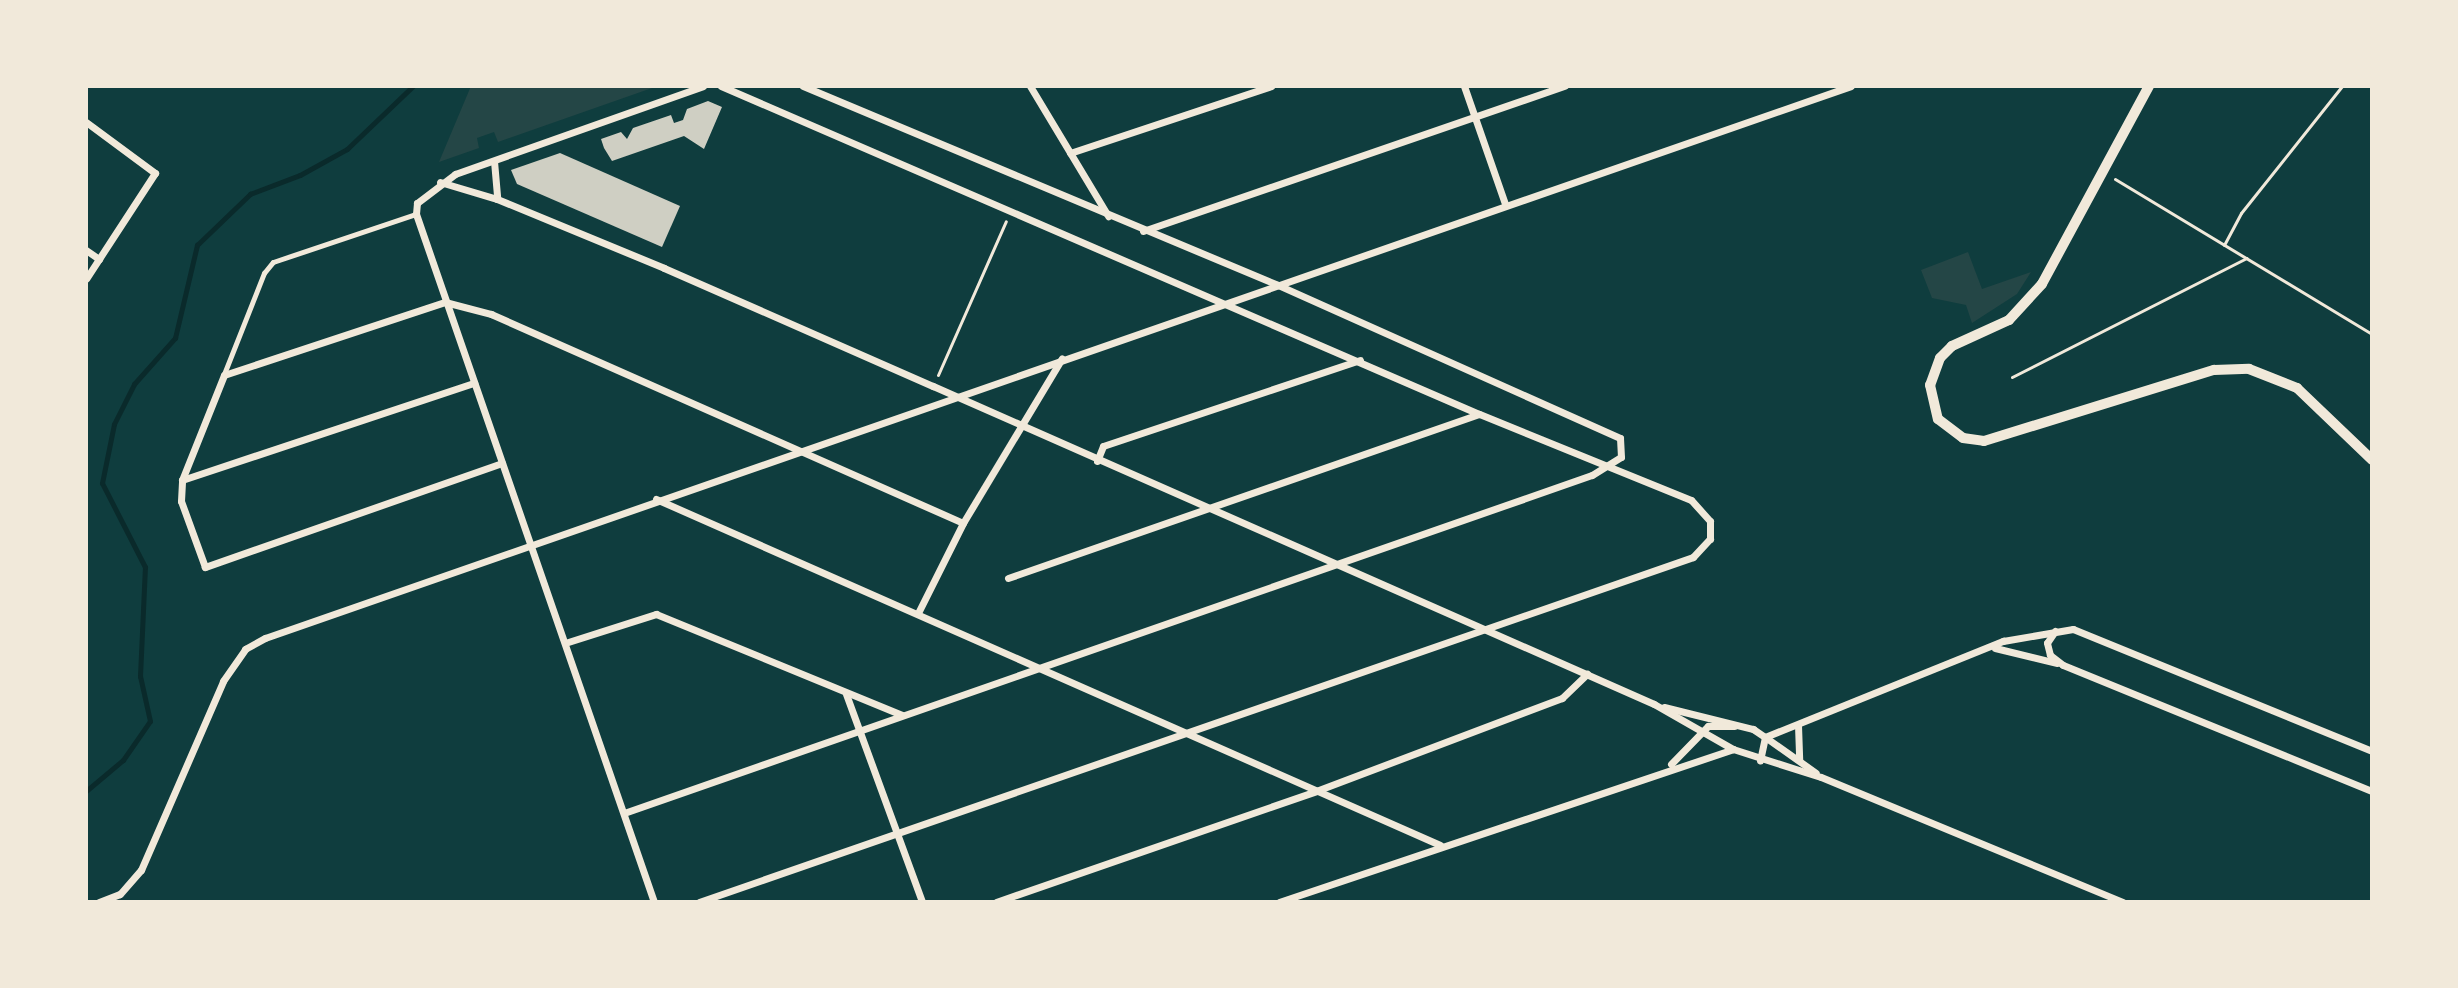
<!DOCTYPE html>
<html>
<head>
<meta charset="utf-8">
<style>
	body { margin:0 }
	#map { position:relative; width:2458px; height:988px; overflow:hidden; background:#0f3d3e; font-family:"PT Sans Narrow",sans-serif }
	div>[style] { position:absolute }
	.green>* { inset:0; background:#244646 }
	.stream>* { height:5px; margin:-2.5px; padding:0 2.5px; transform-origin:2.5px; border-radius:2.5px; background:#0a2a2b }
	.building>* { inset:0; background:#cfcfc3 }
	.path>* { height:3px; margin:-1.5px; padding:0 1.5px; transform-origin:1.5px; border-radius:1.5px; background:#f1e9da }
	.pedestrian>* { height:5px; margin:-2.5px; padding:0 2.5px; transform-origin:2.5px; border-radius:2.5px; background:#f1e9da }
	.minor>* { height:7px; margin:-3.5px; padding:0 3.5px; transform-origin:3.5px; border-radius:3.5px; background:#f1e9da }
	.secondary>* { height:10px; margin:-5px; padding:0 5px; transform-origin:5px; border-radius:5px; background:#f1e9da }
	span { translate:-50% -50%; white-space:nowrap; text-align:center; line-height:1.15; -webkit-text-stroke:7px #f1e9da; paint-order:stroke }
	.frame { position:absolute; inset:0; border:88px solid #f1e9da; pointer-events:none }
</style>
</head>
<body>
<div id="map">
	<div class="green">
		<div style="clip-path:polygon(471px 86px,652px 86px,652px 88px,498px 142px,494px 132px,477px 138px,479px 148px,439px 162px)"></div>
		<div style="clip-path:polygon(1968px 252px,1982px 289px,2031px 272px,2017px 294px,1972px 323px,1966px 305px,1932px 298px,1921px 270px)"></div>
	</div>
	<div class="stream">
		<div style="left:86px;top:791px;width:48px;rotate:-40deg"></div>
		<div style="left:123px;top:760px;width:47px;rotate:-55.3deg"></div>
		<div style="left:150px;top:721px;width:46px;rotate:-102.5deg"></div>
		<div style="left:140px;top:676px;width:109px;rotate:-87.4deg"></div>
		<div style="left:145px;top:567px;width:94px;rotate:-117.1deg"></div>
		<div style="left:102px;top:483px;width:60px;rotate:-78.5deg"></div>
		<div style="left:114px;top:424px;width:45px;rotate:-63.4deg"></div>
		<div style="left:134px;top:384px;width:62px;rotate:-48.3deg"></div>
		<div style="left:175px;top:338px;width:96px;rotate:-76.7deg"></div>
		<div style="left:197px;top:245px;width:74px;rotate:-43.9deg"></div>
		<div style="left:250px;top:194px;width:53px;rotate:-20.8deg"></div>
		<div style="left:300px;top:175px;width:54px;rotate:-29deg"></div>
		<div style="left:347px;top:149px;width:91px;rotate:-43.7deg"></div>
	</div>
	<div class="building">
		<div style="clip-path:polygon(708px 101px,722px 107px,704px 149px,684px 136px,612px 161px,604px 148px,601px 139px,621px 132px,627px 139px,633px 128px,671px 115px,674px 123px,683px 120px,687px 109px)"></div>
		<div style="clip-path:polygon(560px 153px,680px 206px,662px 247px,517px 184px,511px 170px)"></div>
	</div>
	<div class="path">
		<div style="left:2115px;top:179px;width:300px;rotate:31.1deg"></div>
		<div style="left:2224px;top:245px;width:36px;rotate:-62deg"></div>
		<div style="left:2241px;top:213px;width:162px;rotate:-51.5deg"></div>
		<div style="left:938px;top:375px;width:168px;rotate:-66.2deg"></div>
		<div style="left:2012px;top:377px;width:263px;rotate:-26.9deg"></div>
	</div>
	<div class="pedestrian">
		<div style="left:224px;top:374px;width:109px;rotate:-68.4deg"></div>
		<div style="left:264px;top:273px;width:14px;rotate:-51deg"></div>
		<div style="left:273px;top:262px;width:151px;rotate:-18.6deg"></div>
	</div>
	<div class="minor">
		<div style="left:1030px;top:86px;width:152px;rotate:59deg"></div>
		<div style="left:1464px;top:86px;width:125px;rotate:70.8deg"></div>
		<div style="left:86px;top:122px;width:86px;rotate:36.5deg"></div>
		<div style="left:155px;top:173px;width:126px;rotate:123.1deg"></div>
		<div style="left:1070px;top:153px;width:212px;rotate:-18.4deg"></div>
		<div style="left:494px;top:161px;width:38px;rotate:85deg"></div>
		<div style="left:440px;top:182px;width:59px;rotate:16.6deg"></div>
		<div style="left:497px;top:199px;width:181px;rotate:22.4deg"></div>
		<div style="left:664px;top:268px;width:294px;rotate:23.7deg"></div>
		<div style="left:933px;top:386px;width:788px;rotate:23.8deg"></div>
		<div style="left:1654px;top:704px;width:91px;rotate:29.7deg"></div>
		<div style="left:1733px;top:749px;width:92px;rotate:17.7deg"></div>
		<div style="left:1821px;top:777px;width:327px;rotate:22.5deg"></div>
		<div style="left:1143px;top:231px;width:446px;rotate:-19deg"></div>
		<div style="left:86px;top:250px;width:16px;rotate:35deg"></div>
		<div style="left:1097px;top:461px;width:16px;rotate:-68deg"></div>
		<div style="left:1103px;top:446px;width:271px;rotate:-18.5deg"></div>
		<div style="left:502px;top:463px;width:315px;rotate:160.7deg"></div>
		<div style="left:205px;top:567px;width:70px;rotate:-110deg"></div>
		<div style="left:181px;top:501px;width:21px;rotate:-87deg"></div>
		<div style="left:182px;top:480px;width:113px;rotate:-68.2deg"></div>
		<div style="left:224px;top:375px;width:233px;rotate:-18.3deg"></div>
		<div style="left:445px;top:302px;width:48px;rotate:14.6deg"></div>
		<div style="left:491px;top:314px;width:516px;rotate:23.88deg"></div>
		<div style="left:182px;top:480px;width:308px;rotate:-18.4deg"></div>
		<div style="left:656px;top:499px;width:857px;rotate:23.81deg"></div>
		<div style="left:1008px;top:578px;width:498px;rotate:-19.2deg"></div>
		<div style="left:918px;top:613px;width:101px;rotate:-63.4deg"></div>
		<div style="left:963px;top:523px;width:192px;rotate:-59deg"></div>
		<div style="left:2055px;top:631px;width:14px;rotate:124deg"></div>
		<div style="left:2047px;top:643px;width:12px;rotate:76deg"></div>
		<div style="left:2050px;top:655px;width:16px;rotate:38deg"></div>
		<div style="left:2063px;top:665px;width:334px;rotate:22.2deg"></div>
		<div style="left:565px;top:643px;width:96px;rotate:-17.7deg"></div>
		<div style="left:656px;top:614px;width:266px;rotate:22.3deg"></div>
		<div style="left:1995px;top:648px;width:64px;rotate:13.6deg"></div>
		<div style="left:846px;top:694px;width:221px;rotate:69.9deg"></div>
		<div style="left:1664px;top:707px;width:92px;rotate:13.9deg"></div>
		<div style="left:1753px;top:729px;width:14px;rotate:34deg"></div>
		<div style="left:1765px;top:737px;width:24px;rotate:102deg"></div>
		<div style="left:1798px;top:725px;width:35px;rotate:88deg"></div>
		<div style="left:1765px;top:737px;width:257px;rotate:-22deg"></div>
		<div style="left:2003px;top:641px;width:71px;rotate:-9.7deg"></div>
		<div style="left:2073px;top:629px;width:323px;rotate:22.2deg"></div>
		<div style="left:1765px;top:737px;width:62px;rotate:35.2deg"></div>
		<div style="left:1671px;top:764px;width:53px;rotate:-45.8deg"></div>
		<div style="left:1708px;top:726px;width:26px"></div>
		<div style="left:624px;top:813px;width:1025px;rotate:-19.25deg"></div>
		<div style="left:1592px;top:475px;width:34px;rotate:-32deg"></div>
		<div style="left:1621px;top:457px;width:19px;rotate:-93deg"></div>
		<div style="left:1620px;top:438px;width:375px;rotate:-155.9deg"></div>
		<div style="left:1278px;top:285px;width:515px;rotate:-157.27deg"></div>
		<div style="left:99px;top:902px;width:22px;rotate:-21deg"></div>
		<div style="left:120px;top:894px;width:32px;rotate:-49deg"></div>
		<div style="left:141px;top:870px;width:206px;rotate:-66.5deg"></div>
		<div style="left:223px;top:681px;width:39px;rotate:-55deg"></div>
		<div style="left:245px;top:649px;width:23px;rotate:-29deg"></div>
		<div style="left:265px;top:638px;width:1679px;rotate:-19.19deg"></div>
		<div style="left:654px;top:902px;width:728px;rotate:-109.08deg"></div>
		<div style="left:416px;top:214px;width:11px;rotate:-85deg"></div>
		<div style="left:417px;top:203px;width:48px;rotate:-37.3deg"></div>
		<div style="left:455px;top:174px;width:263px;rotate:-19.5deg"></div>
		<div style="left:699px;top:902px;width:1052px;rotate:-19.14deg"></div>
		<div style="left:1693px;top:557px;width:25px;rotate:-47deg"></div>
		<div style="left:1710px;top:539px;width:18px;rotate:-90deg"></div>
		<div style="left:1710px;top:521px;width:28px;rotate:-132deg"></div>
		<div style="left:1691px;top:500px;width:229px;rotate:-157.9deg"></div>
		<div style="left:1479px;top:414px;width:826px;rotate:-156.6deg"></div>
		<div style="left:996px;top:902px;width:339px;rotate:-19.1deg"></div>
		<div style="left:1316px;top:791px;width:263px;rotate:-20.7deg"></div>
		<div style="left:1562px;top:698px;width:35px;rotate:-44deg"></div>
		<div style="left:1279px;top:902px;width:479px;rotate:-18.6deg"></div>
	</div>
	<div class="secondary">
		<div style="left:2149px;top:86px;width:225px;rotate:118.4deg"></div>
		<div style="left:2042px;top:284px;width:49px;rotate:132.5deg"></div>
		<div style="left:2009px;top:320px;width:63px;rotate:155.5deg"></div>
		<div style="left:1952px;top:346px;width:17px;rotate:135deg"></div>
		<div style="left:1940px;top:358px;width:29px;rotate:110deg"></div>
		<div style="left:1930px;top:385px;width:35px;rotate:77deg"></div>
		<div style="left:1938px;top:419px;width:31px;rotate:37deg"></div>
		<div style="left:1963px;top:438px;width:21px;rotate:8deg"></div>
		<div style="left:1984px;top:441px;width:241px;rotate:-17.2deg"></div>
		<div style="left:2214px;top:370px;width:35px;rotate:-2deg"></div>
		<div style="left:2249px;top:369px;width:52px;rotate:21.6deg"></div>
		<div style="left:2297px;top:388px;width:104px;rotate:43.8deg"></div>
	</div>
	<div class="frame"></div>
</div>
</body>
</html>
